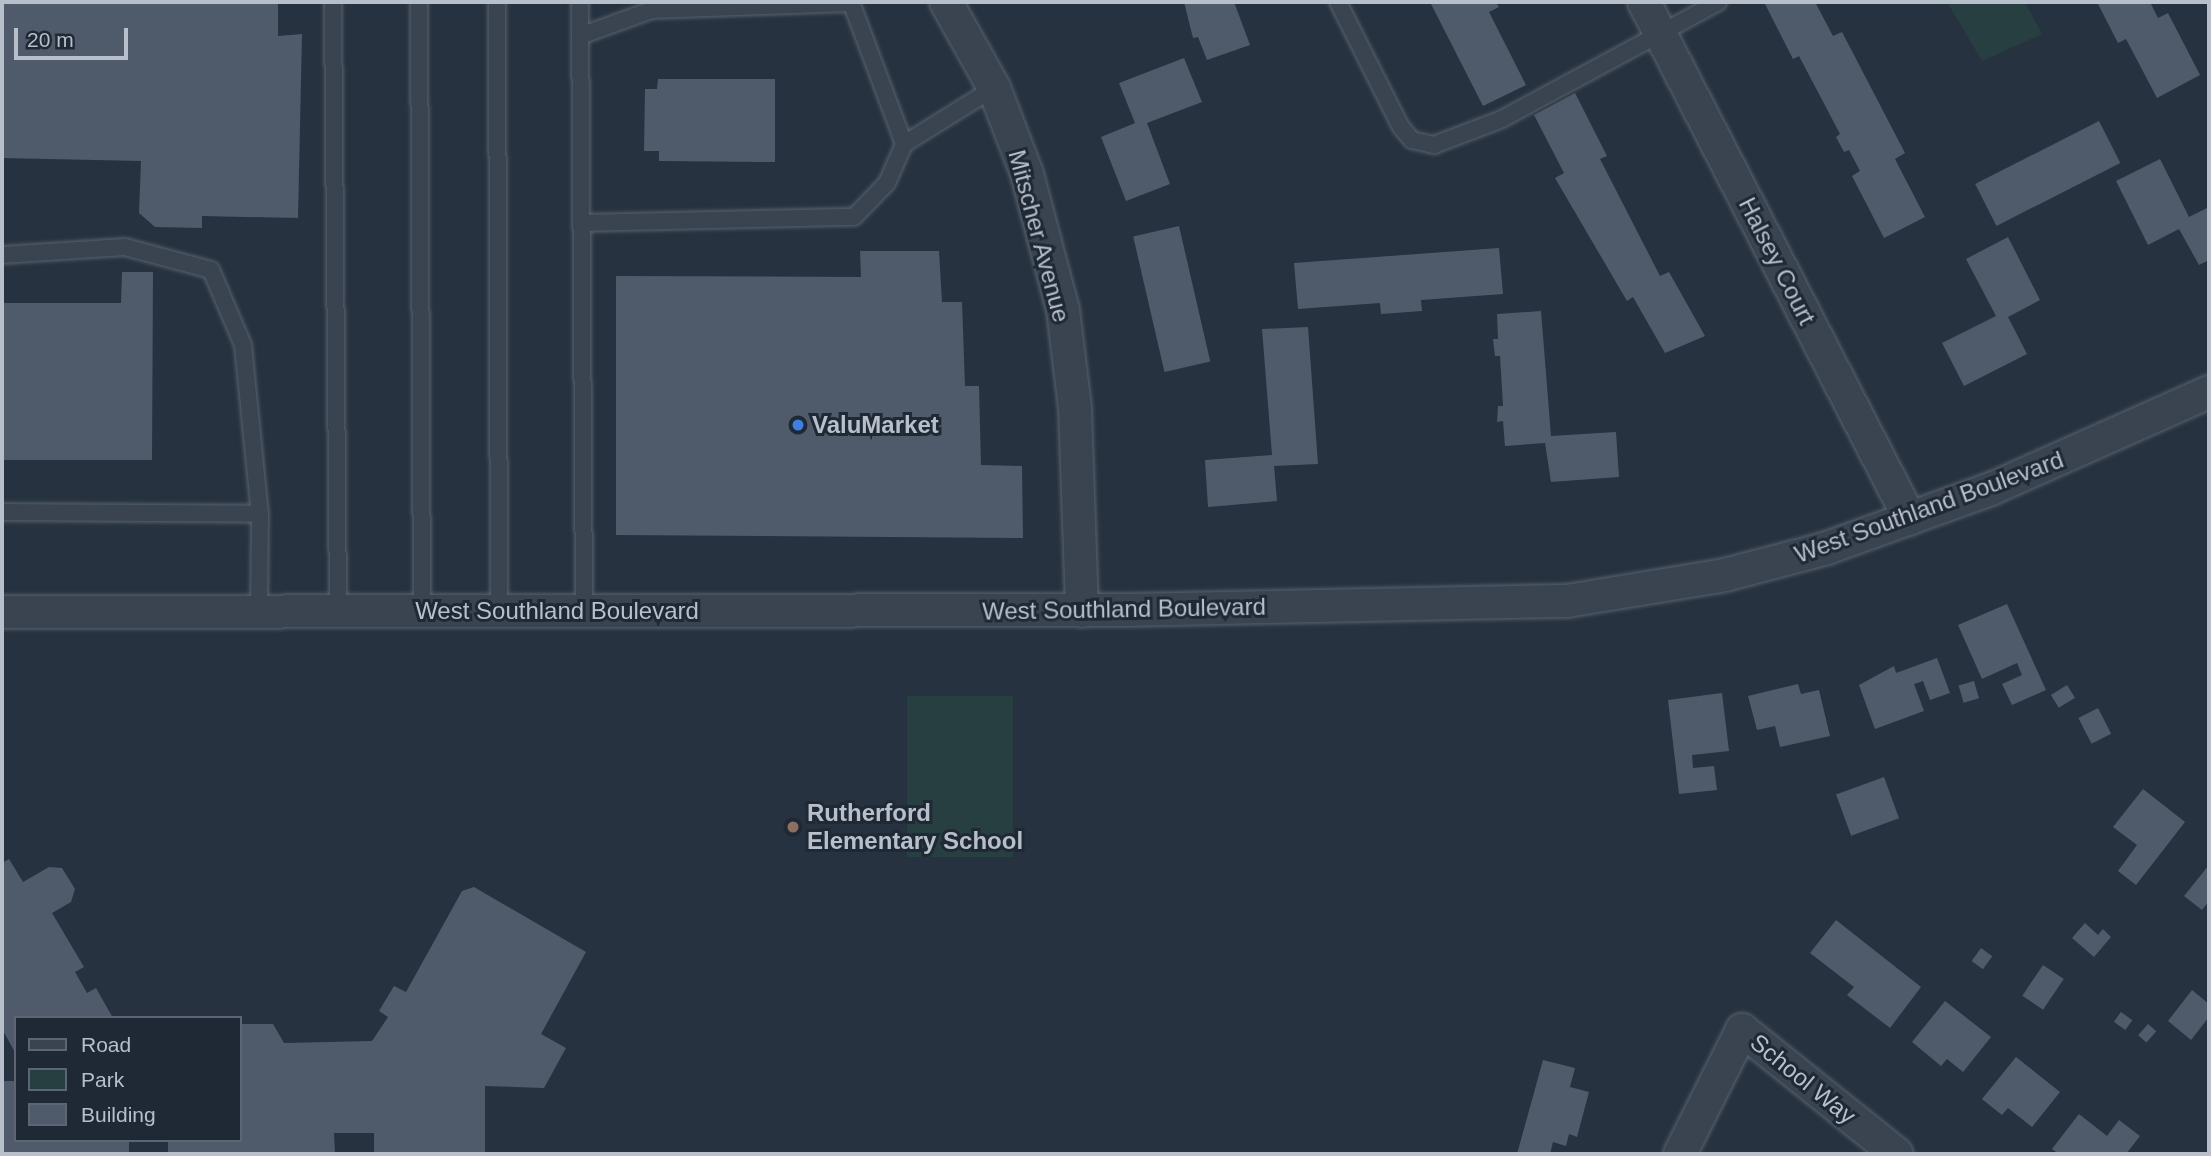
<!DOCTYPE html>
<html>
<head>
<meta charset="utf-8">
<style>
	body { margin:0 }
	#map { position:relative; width:2211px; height:1156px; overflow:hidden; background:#263240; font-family:Helvetica,sans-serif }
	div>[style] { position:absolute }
	.green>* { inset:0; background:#283f41; transform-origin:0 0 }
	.building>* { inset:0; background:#4f5b6b; transform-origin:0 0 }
	.roads { filter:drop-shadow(0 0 2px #58626d) drop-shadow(0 0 2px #58626d) }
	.lane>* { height:16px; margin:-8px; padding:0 8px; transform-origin:8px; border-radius:8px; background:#3a4450 }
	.street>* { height:32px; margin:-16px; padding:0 16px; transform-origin:16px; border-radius:16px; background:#3a4450 }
	.dots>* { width:19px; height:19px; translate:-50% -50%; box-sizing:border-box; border:4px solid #1f2935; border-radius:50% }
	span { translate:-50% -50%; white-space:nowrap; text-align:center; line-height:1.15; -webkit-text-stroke:6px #1f2935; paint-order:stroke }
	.street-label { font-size:24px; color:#b7bfca }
	.poi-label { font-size:24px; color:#b7bfca; font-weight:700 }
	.left { translate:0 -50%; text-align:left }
	.frame { position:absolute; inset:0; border:4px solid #b7bfca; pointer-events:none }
	.legend { position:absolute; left:14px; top:1016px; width:228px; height:126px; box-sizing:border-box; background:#1f2935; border:2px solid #5c6571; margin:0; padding:9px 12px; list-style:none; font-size:21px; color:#b7bfca }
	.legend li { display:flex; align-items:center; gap:14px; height:35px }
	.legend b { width:35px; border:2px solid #5c6571 }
	.scale { position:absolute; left:14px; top:28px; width:114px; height:32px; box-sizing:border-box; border:4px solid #b7bfca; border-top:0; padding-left:9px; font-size:21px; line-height:24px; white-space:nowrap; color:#b7bfca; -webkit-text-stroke:5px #1f2935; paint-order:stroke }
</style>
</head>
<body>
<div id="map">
	<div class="green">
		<div style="clip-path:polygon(1947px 2px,2025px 2px,2042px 34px,1982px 61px)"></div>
		<div style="left:1013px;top:696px;width:161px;height:106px;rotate:90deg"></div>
	</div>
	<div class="building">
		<div style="clip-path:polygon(2px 2px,278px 2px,278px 36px,302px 34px,298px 218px,202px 216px,202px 228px,155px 227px,139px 213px,141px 161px,2px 158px)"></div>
		<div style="clip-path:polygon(1184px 2px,1234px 2px,1250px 45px,1207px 60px,1198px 37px,1193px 38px)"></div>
		<div style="clip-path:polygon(1430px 2px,1496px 2px,1499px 7px,1489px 12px,1526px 85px,1483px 106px)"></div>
		<div style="clip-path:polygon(1764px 2px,1815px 2px,1833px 36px,1842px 32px,1905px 153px,1895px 159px,1925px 217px,1884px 238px,1852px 176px,1860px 171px,1849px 150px,1844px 152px,1836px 137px,1840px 134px,1799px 56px,1793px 59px)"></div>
		<div style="clip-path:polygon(2097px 2px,2150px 2px,2158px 18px,2168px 13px,2200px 75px,2157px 98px,2126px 39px,2118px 43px)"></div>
		<div style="clip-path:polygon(1184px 58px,1202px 102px,1147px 123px,1170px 184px,1126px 201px,1101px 137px,1135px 123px,1119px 83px)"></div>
		<div style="clip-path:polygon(658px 79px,775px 79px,775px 162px,659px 161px,659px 151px,644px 151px,645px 89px,657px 89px)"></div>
		<div style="clip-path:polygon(1575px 93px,1607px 156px,1600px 159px,1660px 276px,1669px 272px,1705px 336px,1665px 353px,1633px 297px,1627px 301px,1555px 178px,1564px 173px,1534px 115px)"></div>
		<div style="left:2099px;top:121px;width:47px;height:139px;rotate:63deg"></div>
		<div style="clip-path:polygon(2160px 159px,2189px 217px,2209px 207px,2209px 260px,2199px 265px,2179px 229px,2148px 245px,2116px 181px)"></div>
		<div style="left:1179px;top:226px;width:139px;height:47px;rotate:77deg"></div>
		<div style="clip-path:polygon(2008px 237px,2040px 300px,2008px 317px,2027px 354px,1964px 386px,1942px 343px,1996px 316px,1966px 259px)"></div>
		<div style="clip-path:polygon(1499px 248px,1503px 294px,1421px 300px,1422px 311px,1381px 314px,1380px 303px,1298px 309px,1294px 263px)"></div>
		<div style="clip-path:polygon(860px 251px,939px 251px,942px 302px,962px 302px,965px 386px,979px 386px,981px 465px,1022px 466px,1023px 538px,616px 535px,616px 276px,861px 277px)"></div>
		<div style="clip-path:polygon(122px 272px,153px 272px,152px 460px,2px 460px,2px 303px,121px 303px)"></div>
		<div style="clip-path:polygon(1541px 311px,1551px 436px,1616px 432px,1619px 477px,1551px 482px,1545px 443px,1505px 446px,1503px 421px,1497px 422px,1498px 406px,1503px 406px,1500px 356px,1495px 356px,1493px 339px,1498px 339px,1497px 314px)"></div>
		<div style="clip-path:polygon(1308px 327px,1318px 464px,1274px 466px,1277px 501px,1208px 507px,1205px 460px,1272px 455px,1262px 329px)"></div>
		<div style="clip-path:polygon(2007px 604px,2046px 690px,2012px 705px,2002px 684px,2022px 675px,2017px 663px,1982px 679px,1958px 625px)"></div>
		<div style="clip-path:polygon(1937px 658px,1950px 693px,1930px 700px,1923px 681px,1914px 684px,1924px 711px,1875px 729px,1859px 685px,1894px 666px,1896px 673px)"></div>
		<div style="left:1974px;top:681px;width:18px;height:16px;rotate:74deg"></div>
		<div style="clip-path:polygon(1798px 684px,1801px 694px,1819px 690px,1830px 736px,1780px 747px,1775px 726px,1757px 730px,1748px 696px)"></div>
		<div style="left:2067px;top:685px;width:15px;height:19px;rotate:58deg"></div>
		<div style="clip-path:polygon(1722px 693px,1729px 751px,1692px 755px,1693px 768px,1714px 766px,1717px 790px,1679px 794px,1668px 700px)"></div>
		<div style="left:2098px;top:708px;width:29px;height:22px;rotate:63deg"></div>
		<div style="left:1884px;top:777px;width:44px;height:51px;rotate:70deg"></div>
		<div style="clip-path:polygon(2143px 789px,2185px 822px,2136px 885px,2118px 871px,2137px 845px,2113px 827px)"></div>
		<div style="clip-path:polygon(9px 859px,23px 882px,49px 867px,62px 868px,75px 889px,71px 902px,52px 913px,84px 967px,75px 972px,87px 993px,96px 988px,113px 1018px,16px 1018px,16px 1054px,2px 1029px,2px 863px)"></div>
		<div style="clip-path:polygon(2209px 865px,2209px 901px,2202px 910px,2184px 896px)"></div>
		<div style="clip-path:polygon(474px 887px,586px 952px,541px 1034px,566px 1048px,544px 1088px,485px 1086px,485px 1154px,374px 1154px,374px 1133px,334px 1133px,335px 1153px,168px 1154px,168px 1140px,240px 1140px,240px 1024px,273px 1024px,284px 1043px,372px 1041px,388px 1017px,379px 1011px,394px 986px,406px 992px,462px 891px)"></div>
		<div style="clip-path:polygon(1836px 920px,1921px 987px,1890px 1028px,1847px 995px,1854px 987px,1810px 953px)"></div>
		<div style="clip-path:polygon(2085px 923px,2098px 935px,2103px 929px,2111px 937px,2094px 957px,2072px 938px)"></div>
		<div style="left:1981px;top:948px;width:14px;height:16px;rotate:36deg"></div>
		<div style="left:2043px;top:965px;width:25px;height:37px;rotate:34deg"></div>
		<div style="clip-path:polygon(2192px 990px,2209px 1004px,2209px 1017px,2191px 1040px,2168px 1021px)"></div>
		<div style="clip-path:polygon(1945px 1001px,1991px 1037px,1963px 1072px,1947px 1059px,1941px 1066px,1912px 1042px)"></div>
		<div style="left:2121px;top:1012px;width:14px;height:12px;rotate:36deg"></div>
		<div style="left:2148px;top:1024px;width:11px;height:15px;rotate:41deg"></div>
		<div style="clip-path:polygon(2016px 1057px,2060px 1092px,2032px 1127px,2008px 1108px,2002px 1115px,1982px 1099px)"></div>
		<div style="clip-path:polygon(1543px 1060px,1575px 1068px,1570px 1087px,1589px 1092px,1577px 1137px,1569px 1134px,1566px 1146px,1553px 1142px,1550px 1154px,1517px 1154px)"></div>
		<div style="clip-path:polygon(2px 1081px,16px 1081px,16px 1140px,129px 1140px,129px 1154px,2px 1154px)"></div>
		<div style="clip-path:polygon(2079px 1114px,2107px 1136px,2119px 1120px,2140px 1136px,2126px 1154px,2059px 1154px,2052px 1149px)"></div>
	</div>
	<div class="roads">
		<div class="lane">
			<div style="left:333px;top:2px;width:609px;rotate:89.53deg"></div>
			<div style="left:419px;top:2px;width:609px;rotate:89.72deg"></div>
			<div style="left:497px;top:2px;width:609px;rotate:89.81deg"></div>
			<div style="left:580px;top:2px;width:609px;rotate:89.62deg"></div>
			<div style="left:851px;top:2px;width:152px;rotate:69.5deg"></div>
			<div style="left:1338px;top:2px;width:140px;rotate:63.3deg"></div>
			<div style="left:1401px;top:127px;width:17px;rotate:50deg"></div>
			<div style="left:1412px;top:140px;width:23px;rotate:13deg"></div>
			<div style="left:1434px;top:145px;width:73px;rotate:-20.9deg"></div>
			<div style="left:1502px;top:119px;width:246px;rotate:-28.4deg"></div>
			<div style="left:580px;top:36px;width:77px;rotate:-19.9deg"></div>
			<div style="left:652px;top:10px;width:198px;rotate:-2deg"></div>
			<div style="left:581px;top:223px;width:273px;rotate:-1.3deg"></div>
			<div style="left:854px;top:217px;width:47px;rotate:-45.9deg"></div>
			<div style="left:887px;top:183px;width:43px;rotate:-66.4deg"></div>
			<div style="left:904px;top:144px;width:106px;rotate:-31.9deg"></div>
			<div style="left:2px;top:255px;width:123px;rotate:-3.7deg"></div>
			<div style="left:125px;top:247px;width:89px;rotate:15deg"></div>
			<div style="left:211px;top:270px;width:82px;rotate:66.9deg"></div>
			<div style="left:243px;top:345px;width:170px;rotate:84.3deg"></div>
			<div style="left:2px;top:512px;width:258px;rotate:0.4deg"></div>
			<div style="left:260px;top:514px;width:97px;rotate:90.6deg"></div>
		</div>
		<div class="street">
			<div style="left:946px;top:2px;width:98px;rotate:60.8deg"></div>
			<div style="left:994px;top:88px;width:92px;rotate:69deg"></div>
			<div style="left:1027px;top:174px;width:141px;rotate:75.2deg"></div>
			<div style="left:1063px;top:310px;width:99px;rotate:83deg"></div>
			<div style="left:1075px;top:408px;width:203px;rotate:88deg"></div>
			<div style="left:1644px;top:2px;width:581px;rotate:62.77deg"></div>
			<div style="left:2px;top:612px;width:1127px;rotate:-0.1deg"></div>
			<div style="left:1129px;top:610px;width:438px;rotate:-1.2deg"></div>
			<div style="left:1567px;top:601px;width:160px;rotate:-9.3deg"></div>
			<div style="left:1725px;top:575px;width:106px;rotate:-14.8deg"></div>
			<div style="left:1827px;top:548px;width:174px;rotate:-19.8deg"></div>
			<div style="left:1991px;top:489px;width:239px;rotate:-24deg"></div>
			<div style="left:1680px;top:1154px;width:139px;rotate:-63.4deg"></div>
			<div style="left:1742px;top:1030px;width:198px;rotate:38.7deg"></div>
		</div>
	</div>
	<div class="dots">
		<div style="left:798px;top:425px;background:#3f7fe0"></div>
		<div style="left:793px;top:827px;background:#8d6e63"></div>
	</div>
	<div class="street-label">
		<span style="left:1039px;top:236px;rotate:75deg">Mitscher Avenue</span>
		<span style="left:1777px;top:261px;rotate:63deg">Halsey Court</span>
		<span style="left:1929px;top:507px;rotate:-20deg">West Southland Boulevard</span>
		<span style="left:1124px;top:609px;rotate:-1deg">West Southland Boulevard</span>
		<span style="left:557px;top:611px">West Southland Boulevard</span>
		<span style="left:1803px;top:1079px;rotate:39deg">School Way</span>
	</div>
	<div class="poi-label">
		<span class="left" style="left:812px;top:425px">ValuMarket</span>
		<span class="left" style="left:807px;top:827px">Rutherford<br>Elementary School</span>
	</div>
	<div class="frame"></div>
	<ul class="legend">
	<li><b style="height:9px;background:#3a4450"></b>Road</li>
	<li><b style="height:19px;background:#283f41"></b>Park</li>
	<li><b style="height:19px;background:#4f5b6b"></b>Building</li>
	</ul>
	<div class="scale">20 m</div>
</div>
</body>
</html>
